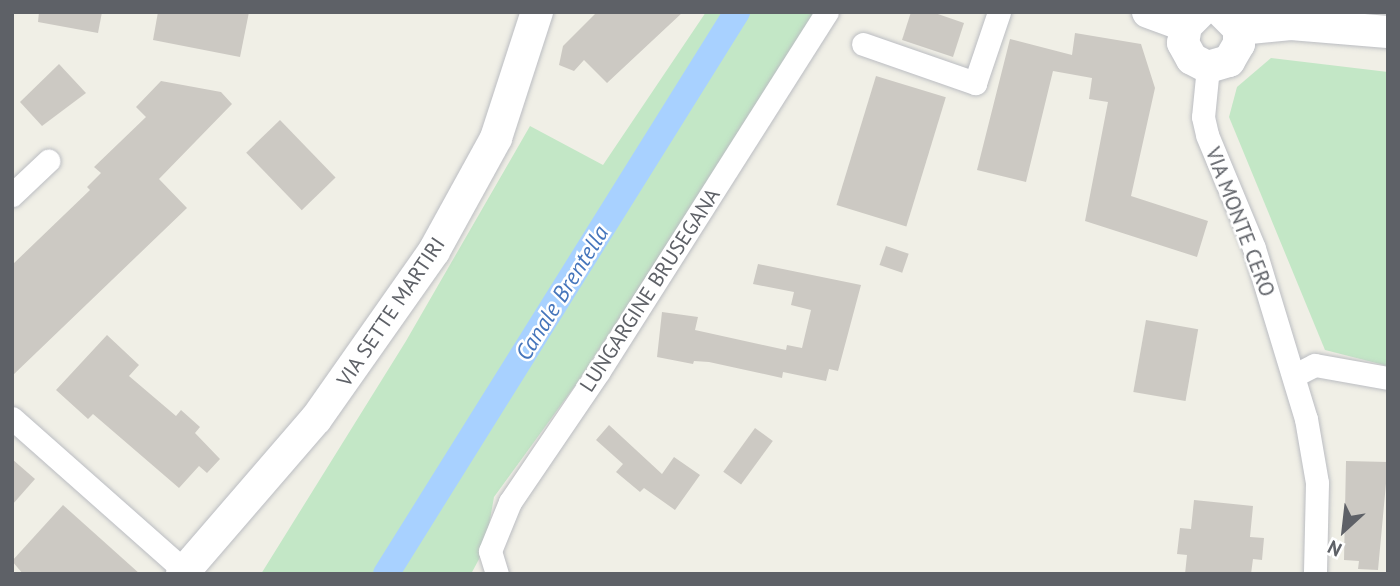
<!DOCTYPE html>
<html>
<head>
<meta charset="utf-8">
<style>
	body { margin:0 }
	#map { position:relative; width:1400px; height:586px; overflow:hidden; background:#f0efe6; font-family:"PT Sans",sans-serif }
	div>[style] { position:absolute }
	.green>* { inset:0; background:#c3e7c6 }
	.canal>* { height:26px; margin:-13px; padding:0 13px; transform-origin:13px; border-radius:13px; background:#a8d1ff }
	.building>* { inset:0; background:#ccc9c3; transform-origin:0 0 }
	.roads { filter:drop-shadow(0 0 2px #bbbdc2) drop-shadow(0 0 2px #bbbdc2) }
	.street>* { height:23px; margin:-11.5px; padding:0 11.5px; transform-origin:11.5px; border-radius:11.5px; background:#fff }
	.secondary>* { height:32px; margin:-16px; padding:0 16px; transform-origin:16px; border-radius:16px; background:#fff }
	span { translate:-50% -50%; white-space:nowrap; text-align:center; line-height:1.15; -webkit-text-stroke:5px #fff; paint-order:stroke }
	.street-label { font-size:21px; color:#5e6167 }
	.water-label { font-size:23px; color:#4575bb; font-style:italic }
	.frame { position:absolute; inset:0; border:14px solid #5e6167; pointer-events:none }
	.north { position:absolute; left:1309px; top:495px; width:70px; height:70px; -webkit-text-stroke:5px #fff; paint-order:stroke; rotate:207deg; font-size:19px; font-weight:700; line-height:28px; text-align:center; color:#5e6167 }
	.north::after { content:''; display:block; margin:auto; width:24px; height:32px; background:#5e6167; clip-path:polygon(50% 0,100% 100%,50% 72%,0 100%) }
</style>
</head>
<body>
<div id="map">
	<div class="green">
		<div style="clip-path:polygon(706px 12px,834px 12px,691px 207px,577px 383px,494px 497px,485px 548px,471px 574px,261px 574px,406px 341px,530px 126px,603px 165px)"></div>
		<div style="clip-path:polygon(1271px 58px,1388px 72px,1388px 366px,1325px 350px,1229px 117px,1237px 87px)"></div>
	</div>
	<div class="canal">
		<div style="left:386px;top:574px;width:663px;rotate:-58.01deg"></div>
	</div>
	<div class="building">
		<div style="clip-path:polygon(39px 12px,102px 12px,98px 33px,38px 22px)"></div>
		<div style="clip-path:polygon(158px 12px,249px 12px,240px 57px,153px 40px)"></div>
		<div style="clip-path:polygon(597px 12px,683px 12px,607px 83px,584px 60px,574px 71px,559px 65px,563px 46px)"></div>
		<div style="clip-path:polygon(911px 12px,932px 12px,964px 23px,953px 57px,902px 40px)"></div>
		<div style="clip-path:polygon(1075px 33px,1141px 44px,1155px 88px,1131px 196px,1208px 221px,1197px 257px,1085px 221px,1108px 102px,1089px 99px,1092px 78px,1053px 71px,1026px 182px,977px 170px,1010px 39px,1072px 55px)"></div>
		<div style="clip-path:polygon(59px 64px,86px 93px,42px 126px,20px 102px)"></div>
		<div style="left:876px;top:76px;width:73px;height:135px;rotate:17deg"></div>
		<div style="clip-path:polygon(161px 81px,221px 92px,232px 104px,159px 179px,187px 208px,12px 376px,12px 265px,90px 190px,87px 187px,101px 173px,94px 167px,146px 117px,136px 107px)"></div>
		<div style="left:280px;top:120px;width:80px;height:47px;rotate:46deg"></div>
		<div style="left:886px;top:246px;width:24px;height:20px;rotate:19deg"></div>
		<div style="clip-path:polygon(758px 264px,861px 285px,838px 371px,829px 369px,826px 381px,783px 372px,782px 378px,709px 362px,694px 361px,693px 364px,657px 357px,662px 312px,698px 317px,695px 330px,786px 350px,787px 345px,802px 348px,811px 310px,791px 305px,794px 292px,753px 284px)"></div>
		<div style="left:1146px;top:320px;width:53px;height:73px;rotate:10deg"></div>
		<div style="clip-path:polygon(107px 335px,139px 365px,129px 376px,176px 416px,181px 410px,200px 427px,195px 433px,220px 459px,207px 473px,199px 466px,179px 488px,93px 414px,88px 419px,56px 390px)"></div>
		<div style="clip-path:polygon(609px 425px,662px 474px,674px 457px,700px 475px,675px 510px,644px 488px,640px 492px,616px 472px,623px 464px,596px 440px)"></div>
		<div style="left:755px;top:428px;width:22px;height:54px;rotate:36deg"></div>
		<div style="clip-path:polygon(12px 459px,35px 479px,12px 505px)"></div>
		<div style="clip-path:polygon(1346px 461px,1388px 462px,1378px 570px,1358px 569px,1359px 561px,1344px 560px)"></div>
		<div style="clip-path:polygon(1194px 500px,1253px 506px,1250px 537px,1264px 538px,1262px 560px,1253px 559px,1251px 574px,1185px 574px,1187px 555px,1177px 554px,1180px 528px,1191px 529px)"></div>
		<div style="clip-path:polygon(63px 505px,140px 574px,23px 574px,12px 561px)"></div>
	</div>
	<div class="roads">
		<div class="street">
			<div style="left:863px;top:44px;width:119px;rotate:19.2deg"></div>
			<div style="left:975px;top:83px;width:75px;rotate:-71.3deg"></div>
			<div style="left:1208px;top:67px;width:50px;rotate:95.7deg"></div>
			<div style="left:1203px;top:117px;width:18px;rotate:77deg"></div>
			<div style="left:1207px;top:135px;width:122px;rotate:67.4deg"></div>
			<div style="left:1254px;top:248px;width:179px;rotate:73.1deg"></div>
			<div style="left:1306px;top:419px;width:65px;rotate:80.2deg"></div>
			<div style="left:1317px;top:483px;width:91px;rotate:91.3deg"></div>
			<div style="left:12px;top:195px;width:50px;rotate:-43.4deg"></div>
			<div style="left:1295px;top:375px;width:22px;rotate:-27deg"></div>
			<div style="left:1315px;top:365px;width:74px;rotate:10.1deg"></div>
			<div style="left:12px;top:418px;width:231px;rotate:41.5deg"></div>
			<div style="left:497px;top:574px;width:24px;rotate:-107deg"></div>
			<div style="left:490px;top:551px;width:53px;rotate:-67.8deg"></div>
			<div style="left:510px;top:502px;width:158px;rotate:-55.8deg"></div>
			<div style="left:599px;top:371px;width:425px;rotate:-57.6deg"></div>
		</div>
		<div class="secondary">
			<div style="left:1148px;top:12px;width:40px;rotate:20.2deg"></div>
			<div style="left:1200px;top:12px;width:20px;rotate:135deg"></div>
			<div style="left:1186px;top:26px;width:17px;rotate:100deg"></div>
			<div style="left:1183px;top:43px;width:18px;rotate:61deg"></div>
			<div style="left:1192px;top:59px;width:18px;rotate:27deg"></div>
			<div style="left:1208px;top:67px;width:22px;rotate:-16deg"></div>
			<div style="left:1229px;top:61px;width:20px;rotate:-60deg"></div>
			<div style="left:1239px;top:44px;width:15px;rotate:-90deg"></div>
			<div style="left:1239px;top:29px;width:24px;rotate:-135deg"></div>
			<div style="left:1239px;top:29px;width:52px;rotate:-5.5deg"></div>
			<div style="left:1291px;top:24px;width:97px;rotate:4.7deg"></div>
			<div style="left:182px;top:574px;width:205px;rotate:-49.2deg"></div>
			<div style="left:316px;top:419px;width:205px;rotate:-54.9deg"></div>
			<div style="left:434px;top:251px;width:129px;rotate:-61.2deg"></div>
			<div style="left:496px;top:138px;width:133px;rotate:-72deg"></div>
		</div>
	</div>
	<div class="street-label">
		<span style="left:1240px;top:222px;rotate:69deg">VIA MONTE CERO</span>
		<span style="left:650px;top:290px;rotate:-57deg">LUNGARGINE BRUSEGANA</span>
		<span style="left:391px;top:312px;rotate:-56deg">VIA SETTE MARTIRI</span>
	</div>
	<div class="water-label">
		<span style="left:562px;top:293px;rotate:-58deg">Canale Brentella</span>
	</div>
	<div class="frame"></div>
	<div class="north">N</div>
</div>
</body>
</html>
